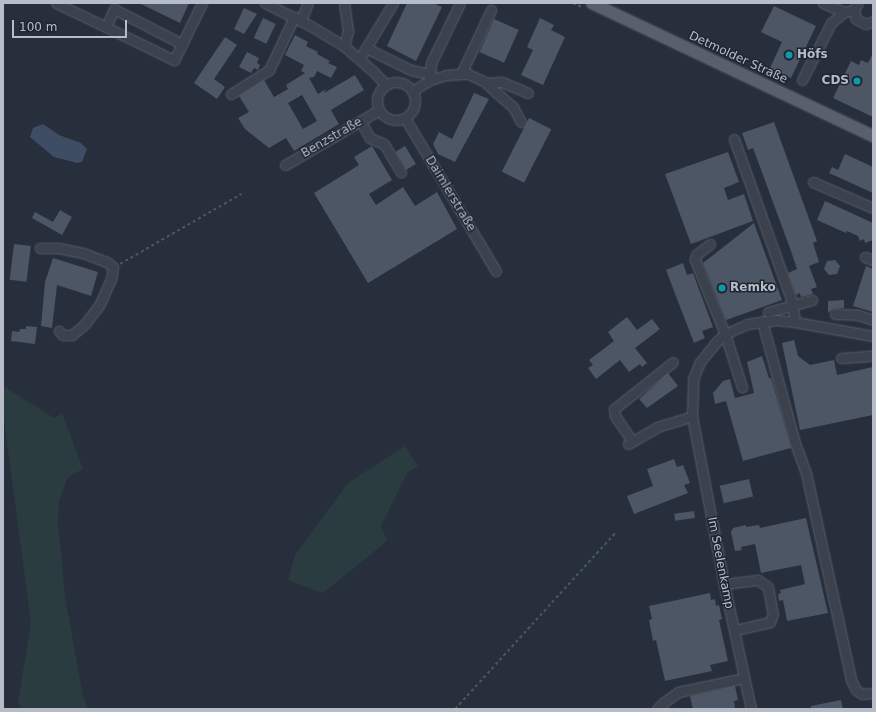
<!DOCTYPE html>
<html>
<head>
<meta charset="utf-8">
<style>
	body { margin:0 }
	#map { position:relative; width:876px; height:712px; overflow:hidden; background:#272f3d; font-family:"DejaVu Sans",sans-serif }
	div>[style] { position:absolute }
	.green>* { inset:0; background:#2a3c3f }
	.water>* { inset:0; background:#3e4c64 }
	.building>* { inset:0; background:#4d5665; transform-origin:0 0 }
	.path>* { height:1.5px; margin-top:-0.75px; transform-origin:0; background:repeating-linear-gradient(90deg,#49595d 0 3px,transparent 0 6px) }
	.roads { filter:drop-shadow(0 0 1px #585f6b) drop-shadow(0 0 1px #585f6b) }
	.minor>* { height:9px; margin:-4.5px; padding:0 4.5px; transform-origin:4.5px; border-radius:4.5px; background:#3b414d }
	.minor>.ring { margin:-4.5px; padding:0; box-sizing:content-box; background:none; border:9px solid #3b414d; border-radius:50% }
	.major>* { height:11px; margin:-5.5px; padding:0 5.5px; transform-origin:5.5px; border-radius:5.5px; background:#59606d }
	.dots>* { width:11px; height:11px; translate:-50% -50%; box-sizing:border-box; border:2px solid #1f2632; border-radius:50% }
	span { translate:-50% -50%; white-space:nowrap; text-align:center; line-height:1.15; -webkit-text-stroke:3px #1f2632; paint-order:stroke }
	.poi-label { font-size:12px; color:#b7bdc8; font-weight:700 }
	.left { translate:0 -50%; text-align:left }
	.right { translate:-100% -50%; text-align:right }
	.street-label { font-size:12px; color:#b7bdc8 }
	.frame { position:absolute; inset:0; border:4px solid #b7bdc8; pointer-events:none }
	.scale { position:absolute; left:12px; top:20px; width:115px; height:18px; box-sizing:border-box; border:2px solid #b7bdc8; border-top:0; padding-left:5px; font-size:12px; line-height:14px; white-space:nowrap; color:#b7bdc8; -webkit-text-stroke:3px #1f2632; paint-order:stroke }
</style>
</head>
<body>
<div id="map">
	<div class="green">
		<div style="clip-path:polygon(3px 386px,54px 418px,62px 413px,83px 469px,68px 477px,59px 501px,58px 522px,65px 597px,83px 696px,88px 709px,22px 709px,18px 702px,31px 623px,3px 412px)"></div>
		<div style="clip-path:polygon(405px 446px,418px 466px,407px 473px,381px 526px,387px 540px,382px 545px,323px 593px,288px 580px,295px 555px,348px 483px)"></div>
	</div>
	<div class="water">
		<div style="clip-path:polygon(43px 124px,59px 135px,81px 143px,87px 149px,82px 162px,77px 163px,54px 157px,30px 137px,33px 128px)"></div>
	</div>
	<div class="building">
		<div style="clip-path:polygon(139px 3px,189px 3px,180px 23px)"></div>
		<div style="clip-path:polygon(407px 3px,433px 3px,442px 7px,416px 61px,387px 46px)"></div>
		<div style="clip-path:polygon(774px 6px,816px 26px,791px 78px,770px 68px,782px 42px,761px 32px)"></div>
		<div style="clip-path:polygon(244px 8px,257px 14px,244px 34px,234px 29px)"></div>
		<div style="left:263px;top:18px;width:14px;height:22px;rotate:25deg"></div>
		<div style="clip-path:polygon(540px 18px,554px 25px,551px 30px,565px 37px,543px 85px,521px 75px,533px 50px,527px 47px)"></div>
		<div style="left:494px;top:19px;width:27px;height:36px;rotate:24deg"></div>
		<div style="clip-path:polygon(evenodd,295px 35px,308px 42px,306px 46px,318px 52px,317px 54px,330px 61px,328px 63px,337px 67px,331px 78px,317px 71px,314px 77px,309px 78px,318px 94px,326px 89px,324px 93px,355px 75px,364px 90px,331px 110px,339px 124px,294px 151px,286px 138px,269px 148px,245px 129px,238px 118px,249px 112px,239px 96px,264px 80px,274px 97px,288px 89px,286px 85px,305px 73px,301px 71px,304px 65px,285px 55px,295px 35px,302px 95px,317px 121px,303px 129px,288px 103px,302px 95px)"></div>
		<div style="clip-path:polygon(225px 37px,237px 45px,214px 79px,225px 87px,217px 99px,194px 83px)"></div>
		<div style="clip-path:polygon(247px 52px,259px 58px,257px 63px,260px 65px,258px 70px,254px 68px,251px 73px,239px 67px)"></div>
		<div style="clip-path:polygon(873px 53px,873px 117px,833px 98px,851px 61px,859px 65px,861px 60px,868px 63px)"></div>
		<div style="clip-path:polygon(474px 93px,489px 99px,455px 162px,438px 154px,433px 144px,439px 132px,452px 139px)"></div>
		<div style="left:529px;top:118px;width:25px;height:60px;rotate:27deg"></div>
		<div style="clip-path:polygon(774px 122px,817px 241px,813px 243px,819px 262px,809px 266px,817px 287px,811px 289px,813px 294px,801px 297px,800px 293px,796px 295px,788px 273px,797px 269px,791px 251px,753px 148px,748px 150px,742px 133px)"></div>
		<div style="clip-path:polygon(372px 146px,392px 180px,369px 194px,376px 205px,403px 187px,415px 206px,437px 192px,457px 229px,368px 283px,314px 193px,359px 165px,354px 157px)"></div>
		<div style="left:405px;top:146px;width:21px;height:11px;rotate:59deg"></div>
		<div style="clip-path:polygon(728px 152px,739px 182px,724px 188px,728px 200px,744px 194px,753px 221px,691px 244px,665px 174px)"></div>
		<div style="clip-path:polygon(845px 154px,873px 167px,873px 193px,829px 173px,832px 167px,838px 170px)"></div>
		<div style="clip-path:polygon(825px 201px,873px 223px,873px 240px,865px 243px,864px 239px,860px 241px,858px 236px,847px 231px,846px 233px,817px 220px)"></div>
		<div style="clip-path:polygon(60px 210px,72px 217px,62px 235px,32px 218px,35px 212px,53px 222px)"></div>
		<div style="clip-path:polygon(754px 223px,782px 300px,726px 320px,703px 263px)"></div>
		<div style="left:14px;top:244px;width:17px;height:36px;rotate:7deg"></div>
		<div style="clip-path:polygon(53px 258px,98px 272px,91px 296px,57px 285px,52px 328px,41px 326px,45px 282px)"></div>
		<div style="clip-path:polygon(835px 260px,840px 266px,837px 274px,829px 275px,824px 269px,827px 261px)"></div>
		<div style="clip-path:polygon(683px 263px,687px 275px,693px 273px,713px 327px,702px 331px,705px 338px,694px 343px,666px 270px)"></div>
		<div style="clip-path:polygon(866px 266px,873px 269px,873px 312px,853px 306px)"></div>
		<div style="clip-path:polygon(844px 300px,844px 308px,833px 309px,828px 313px,828px 301px)"></div>
		<div style="clip-path:polygon(627px 317px,637px 330px,652px 319px,660px 329px,635px 348px,647px 363px,642px 367px,640px 364px,629px 372px,620px 360px,596px 379px,588px 368px,593px 365px,589px 360px,614px 341px,608px 332px)"></div>
		<div style="clip-path:polygon(26px 326px,37px 327px,35px 344px,11px 341px,12px 331px,19px 332px,20px 329px,26px 329px)"></div>
		<div style="clip-path:polygon(794px 340px,798px 356px,810px 365px,834px 360px,837px 375px,873px 367px,873px 415px,800px 430px,782px 343px)"></div>
		<div style="clip-path:polygon(762px 356px,769px 378px,771px 378px,791px 448px,743px 461px,726px 401px,715px 404px,713px 393px,723px 381px,730px 379px,735px 398px,754px 393px,747px 362px)"></div>
		<div style="clip-path:polygon(668px 373px,678px 386px,647px 408px,639px 399px)"></div>
		<div style="clip-path:polygon(674px 459px,677px 467px,683px 465px,690px 483px,684px 485px,688px 493px,634px 514px,627px 496px,653px 486px,647px 469px)"></div>
		<div style="left:749px;top:479px;width:18px;height:30px;rotate:77deg"></div>
		<div style="left:694px;top:511px;width:7px;height:20px;rotate:82deg"></div>
		<div style="clip-path:polygon(806px 518px,828px 613px,787px 621px,783px 600px,779px 601px,778px 594px,781px 593px,780px 590px,805px 584px,801px 565px,761px 573px,755px 544px,741px 547px,742px 550px,735px 551px,731px 532px,733px 528px,746px 525px,746px 527px,759px 525px,760px 528px)"></div>
		<div style="clip-path:polygon(710px 593px,711px 600px,715px 599px,716px 606px,719px 605px,722px 619px,719px 620px,728px 661px,710px 665px,712px 671px,665px 681px,656px 640px,653px 641px,649px 620px,652px 619px,649px 606px)"></div>
		<div style="clip-path:polygon(735px 686px,738px 700px,734px 701px,735px 709px,693px 709px,690px 696px)"></div>
		<div style="clip-path:polygon(841px 700px,843px 709px,811px 709px,811px 706px)"></div>
	</div>
	<div class="path">
		<div style="left:573px;top:3px;width:12px;rotate:24deg"></div>
		<div style="left:120px;top:264px;width:140px;rotate:-30deg"></div>
		<div style="left:455px;top:709px;width:239px;rotate:-47.7deg"></div>
	</div>
	<div class="roads">
		<div class="minor">
			<div style="left:56px;top:3px;width:55px;rotate:25.6deg"></div>
			<div style="left:106px;top:27px;width:20px;rotate:-66deg"></div>
			<div style="left:114px;top:9px;width:76px;rotate:27.2deg"></div>
			<div style="left:182px;top:44px;width:46px;rotate:-64deg"></div>
			<div style="left:265px;top:3px;width:49px;rotate:26.6deg"></div>
			<div style="left:309px;top:25px;width:41px;rotate:31deg"></div>
			<div style="left:344px;top:46px;width:37px;rotate:41deg"></div>
			<div style="left:372px;top:70px;width:21px;rotate:47deg"></div>
			<div style="left:823px;top:3px;width:23px;rotate:23deg"></div>
			<div style="left:844px;top:12px;width:5px;rotate:-11deg"></div>
			<div style="left:858px;top:3px;width:7px;rotate:124deg"></div>
			<div style="left:854px;top:9px;width:10px;rotate:79deg"></div>
			<div style="left:856px;top:19px;width:11px;rotate:27deg"></div>
			<div style="left:866px;top:24px;width:8px;rotate:-23deg"></div>
			<div style="left:301px;top:20px;width:18px;rotate:-68deg"></div>
			<div style="left:106px;top:27px;width:76px;rotate:25.9deg"></div>
			<div style="left:174px;top:60px;width:18px;rotate:-63deg"></div>
			<div style="left:344px;top:46px;width:16px;rotate:-75deg"></div>
			<div style="left:348px;top:31px;width:28px;rotate:-98deg"></div>
			<div style="left:366px;top:48px;width:50px;rotate:26.1deg"></div>
			<div style="left:411px;top:70px;width:19px;rotate:12deg"></div>
			<div style="left:363px;top:53px;width:58px;rotate:-59deg"></div>
			<div style="left:461px;top:74px;width:71px;rotate:-64.9deg"></div>
			<div style="left:430px;top:80px;width:17px;rotate:-87deg"></div>
			<div style="left:431px;top:63px;width:67px;rotate:-64.2deg"></div>
			<div style="left:802px;top:80px;width:64px;rotate:-63deg"></div>
			<div style="left:831px;top:23px;width:17px;rotate:-40deg"></div>
			<div class="ring" style="left:377px;top:82px;width:29px;height:29px"></div>
			<div style="left:486px;top:83px;width:16px;rotate:-4deg"></div>
			<div style="left:502px;top:82px;width:28px;rotate:23deg"></div>
			<div style="left:412px;top:91px;width:21px;rotate:-31deg"></div>
			<div style="left:430px;top:80px;width:17px;rotate:-17deg"></div>
			<div style="left:446px;top:75px;width:22px;rotate:-3deg"></div>
			<div style="left:468px;top:74px;width:19px;rotate:25deg"></div>
			<div style="left:485px;top:82px;width:18px;rotate:43deg"></div>
			<div style="left:498px;top:94px;width:20px;rotate:41deg"></div>
			<div style="left:513px;top:107px;width:17px;rotate:62deg"></div>
			<div style="left:231px;top:94px;width:45px;rotate:-32.3deg"></div>
			<div style="left:269px;top:70px;width:59px;rotate:-64.7deg"></div>
			<div style="left:405px;top:118px;width:178px;rotate:59.3deg"></div>
			<div style="left:361px;top:122px;width:18px;rotate:61deg"></div>
			<div style="left:370px;top:138px;width:15px;rotate:23deg"></div>
			<div style="left:384px;top:144px;width:33px;rotate:59deg"></div>
			<div style="left:734px;top:139px;width:173px;rotate:70.4deg"></div>
			<div style="left:792px;top:302px;width:20px;rotate:81deg"></div>
			<div style="left:285px;top:165px;width:109px;rotate:-30.3deg"></div>
			<div style="left:813px;top:182px;width:65px;rotate:23.4deg"></div>
			<div style="left:710px;top:244px;width:18px;rotate:142deg"></div>
			<div style="left:696px;top:255px;width:5px;rotate:101deg"></div>
			<div style="left:695px;top:260px;width:80px;rotate:67.9deg"></div>
			<div style="left:725px;top:334px;width:56px;rotate:72.2deg"></div>
			<div style="left:40px;top:248px;width:19px"></div>
			<div style="left:59px;top:248px;width:25px;rotate:12deg"></div>
			<div style="left:83px;top:253px;width:26px;rotate:21deg"></div>
			<div style="left:107px;top:262px;width:8px;rotate:40deg"></div>
			<div style="left:113px;top:267px;width:12px;rotate:99deg"></div>
			<div style="left:111px;top:279px;width:27px;rotate:114deg"></div>
			<div style="left:100px;top:304px;width:25px;rotate:127deg"></div>
			<div style="left:85px;top:324px;width:17px;rotate:140deg"></div>
			<div style="left:72px;top:335px;width:9px;rotate:180deg"></div>
			<div style="left:63px;top:335px;width:6px;rotate:-135deg"></div>
			<div style="left:865px;top:257px;width:9px;rotate:21deg"></div>
			<div style="left:768px;top:312px;width:46px;rotate:-15.3deg"></div>
			<div style="left:835px;top:314px;width:23px;rotate:2deg"></div>
			<div style="left:858px;top:315px;width:16px;rotate:18deg"></div>
			<div style="left:762px;top:321px;width:126px;rotate:74.9deg"></div>
			<div style="left:795px;top:443px;width:32px;rotate:70deg"></div>
			<div style="left:806px;top:473px;width:212px;rotate:77.7deg"></div>
			<div style="left:851px;top:680px;width:11px;rotate:63deg"></div>
			<div style="left:856px;top:690px;width:7px;rotate:34deg"></div>
			<div style="left:862px;top:694px;width:11px;rotate:-5deg"></div>
			<div style="left:841px;top:358px;width:32px;rotate:-4deg"></div>
			<div style="left:632px;top:441px;width:30px;rotate:-124deg"></div>
			<div style="left:615px;top:416px;width:7px;rotate:-98deg"></div>
			<div style="left:614px;top:409px;width:75px;rotate:-38.5deg"></div>
			<div style="left:628px;top:444px;width:34px;rotate:-30deg"></div>
			<div style="left:657px;top:427px;width:37px;rotate:-17deg"></div>
			<div style="left:724px;top:584px;width:34px;rotate:-7deg"></div>
			<div style="left:758px;top:580px;width:12px;rotate:35deg"></div>
			<div style="left:768px;top:587px;width:27px;rotate:80deg"></div>
			<div style="left:773px;top:614px;width:9px;rotate:111deg"></div>
			<div style="left:770px;top:622px;width:37px;rotate:167deg"></div>
			<div style="left:657px;top:709px;width:8px;rotate:-45deg"></div>
			<div style="left:663px;top:703px;width:19px;rotate:-36deg"></div>
			<div style="left:678px;top:692px;width:67px;rotate:-12deg"></div>
			<div style="left:751px;top:709px;width:128px;rotate:-102.2deg"></div>
			<div style="left:724px;top:584px;width:171px;rotate:-100.8deg"></div>
			<div style="left:692px;top:416px;width:37px;rotate:-88deg"></div>
			<div style="left:693px;top:379px;width:18px;rotate:-68deg"></div>
			<div style="left:700px;top:362px;width:27px;rotate:-51deg"></div>
			<div style="left:717px;top:341px;width:11px;rotate:-41deg"></div>
			<div style="left:725px;top:334px;width:24px;rotate:-24deg"></div>
			<div style="left:747px;top:324px;width:29px;rotate:-8deg"></div>
			<div style="left:776px;top:320px;width:19px;rotate:6deg"></div>
			<div style="left:795px;top:322px;width:79px;rotate:10.2deg"></div>
		</div>
		<div class="major">
			<div style="left:592px;top:3px;width:311px;rotate:25.3deg"></div>
		</div>
	</div>
	<div class="dots">
		<div style="left:789px;top:55px;background:#0f9aa8"></div>
		<div style="left:857px;top:81px;background:#0f9aa8"></div>
		<div style="left:722px;top:288px;background:#0f9aa8"></div>
	</div>
	<div class="poi-label">
		<span class="left" style="left:797px;top:55px">Höfs</span>
		<span class="right" style="left:849px;top:81px">CDS</span>
		<span class="left" style="left:730px;top:288px">Remko</span>
	</div>
	<div class="street-label">
		<span style="left:738px;top:58px;rotate:25deg">Detmolder Straße</span>
		<span style="left:332px;top:138px;rotate:-30deg">Benzstraße</span>
		<span style="left:450px;top:194px;rotate:59deg">Daimlerstraße</span>
		<span style="left:720px;top:563px;rotate:79deg">Im Seelenkamp</span>
	</div>
	<div class="frame"></div>
	<div class="scale">100 m</div>
</div>
</body>
</html>
